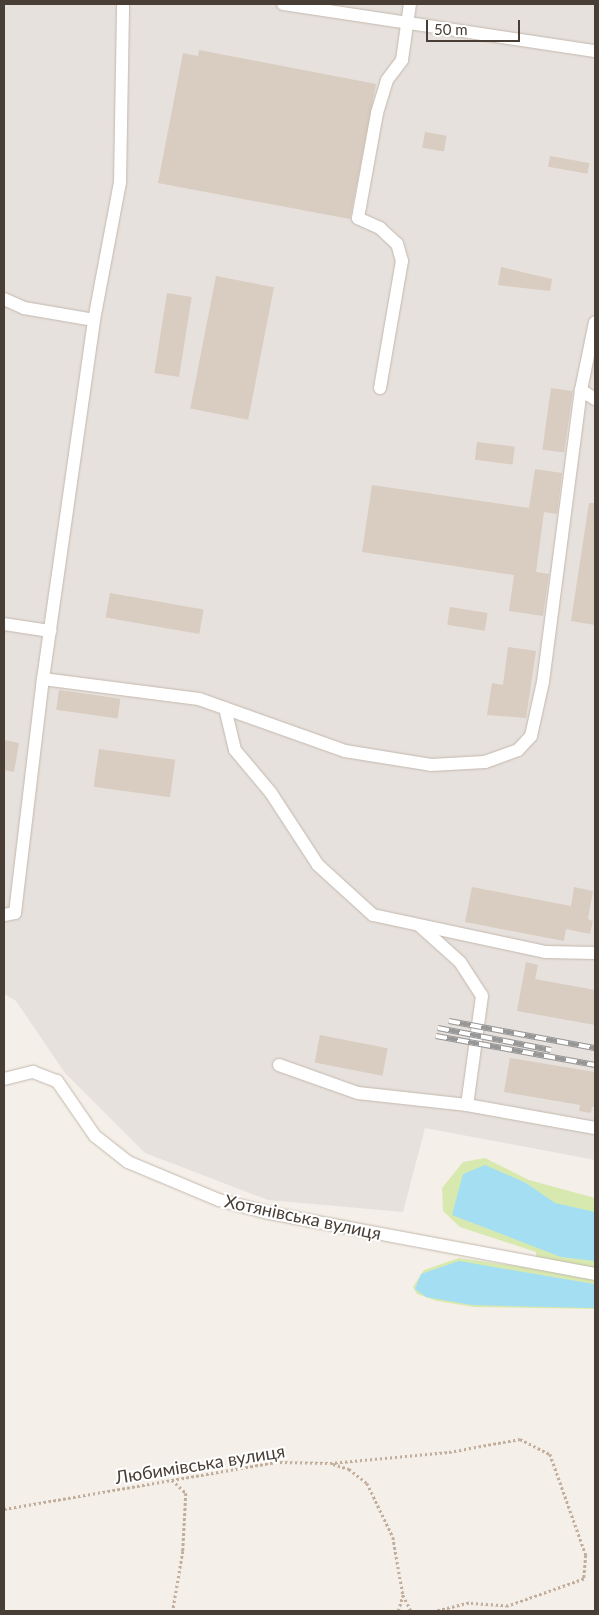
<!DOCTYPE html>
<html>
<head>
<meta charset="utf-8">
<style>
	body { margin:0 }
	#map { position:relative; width:599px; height:1615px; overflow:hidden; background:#f4efe8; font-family:Lato,sans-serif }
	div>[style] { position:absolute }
	.industrial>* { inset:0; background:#e7e1dd }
	.green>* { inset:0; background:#d8e9b0 }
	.water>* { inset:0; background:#a3def2 }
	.building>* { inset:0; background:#d9ccc0; transform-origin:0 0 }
	.path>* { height:2.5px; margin-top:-1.25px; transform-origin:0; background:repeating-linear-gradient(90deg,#c2ae9b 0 2.5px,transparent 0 5px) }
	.roads { filter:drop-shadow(0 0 1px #c3b8ad) drop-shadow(0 0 1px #c3b8ad) }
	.minor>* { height:12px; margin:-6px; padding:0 6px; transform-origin:6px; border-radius:6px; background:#fff }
	.rail>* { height:5.5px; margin-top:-2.75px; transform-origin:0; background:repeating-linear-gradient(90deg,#fff 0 11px,#979797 0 22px); box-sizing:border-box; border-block:1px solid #979797 }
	span { translate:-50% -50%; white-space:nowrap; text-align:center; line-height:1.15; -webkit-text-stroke:4px #fff; paint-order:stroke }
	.street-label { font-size:18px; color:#483e36 }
	.frame { position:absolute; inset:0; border:5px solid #483e36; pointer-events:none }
	.scale { position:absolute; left:426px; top:20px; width:94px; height:22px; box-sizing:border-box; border:2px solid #483e36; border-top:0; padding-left:6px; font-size:15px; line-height:18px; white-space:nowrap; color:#483e36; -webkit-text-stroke:4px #fff; paint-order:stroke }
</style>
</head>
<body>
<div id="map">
	<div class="industrial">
		<div style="clip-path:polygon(4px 4px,595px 4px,595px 1160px,425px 1128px,403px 1212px,268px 1200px,145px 1153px,65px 1073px,16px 1001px,4px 994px)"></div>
	</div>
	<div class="green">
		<div style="clip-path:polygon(485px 1158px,529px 1180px,595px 1198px,595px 1309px,474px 1307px,437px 1301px,417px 1294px,413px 1287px,424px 1270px,459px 1258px,536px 1269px,536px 1252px,460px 1227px,443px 1211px,442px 1188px,463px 1162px)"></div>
	</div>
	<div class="water">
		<div style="clip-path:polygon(485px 1165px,526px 1183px,555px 1203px,595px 1212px,595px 1261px,561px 1257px,452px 1215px,463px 1174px)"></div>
		<div style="clip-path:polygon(459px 1261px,594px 1284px,595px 1308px,472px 1305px,426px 1297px,415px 1289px,421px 1274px)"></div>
	</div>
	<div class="building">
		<div style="clip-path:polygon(199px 50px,376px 84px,350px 219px,158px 183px,183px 53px,198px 56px)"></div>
		<div style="left:425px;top:132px;width:22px;height:16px;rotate:10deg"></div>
		<div style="left:550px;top:156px;width:40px;height:11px;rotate:10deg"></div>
		<div style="clip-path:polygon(501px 267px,552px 279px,550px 291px,498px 285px)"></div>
		<div style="left:216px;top:276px;width:59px;height:135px;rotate:11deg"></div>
		<div style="left:167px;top:293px;width:25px;height:81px;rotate:9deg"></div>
		<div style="left:551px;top:388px;width:22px;height:62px;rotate:8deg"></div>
		<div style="left:477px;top:442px;width:38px;height:18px;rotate:7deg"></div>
		<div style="clip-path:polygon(535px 469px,562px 473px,557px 514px,544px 512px,536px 572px,549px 574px,543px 616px,509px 611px,514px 575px,362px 552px,372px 485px,529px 508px)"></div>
		<div style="clip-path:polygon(589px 503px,595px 503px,595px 625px,571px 621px)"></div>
		<div style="left:110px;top:593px;width:95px;height:25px;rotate:10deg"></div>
		<div style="left:450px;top:607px;width:38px;height:18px;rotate:9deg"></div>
		<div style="clip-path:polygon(508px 647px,536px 651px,526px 718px,487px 715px,492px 683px,503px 685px)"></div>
		<div style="left:59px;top:690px;width:62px;height:20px;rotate:8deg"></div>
		<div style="clip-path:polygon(4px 740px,19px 743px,14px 772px,4px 770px)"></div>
		<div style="left:99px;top:749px;width:77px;height:38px;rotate:8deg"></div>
		<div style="clip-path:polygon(472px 887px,571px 906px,574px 887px,593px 891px,588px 919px,593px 921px,590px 934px,566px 929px,564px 941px,465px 922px)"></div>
		<div style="clip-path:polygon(526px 962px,538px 965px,535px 979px,595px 990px,595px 1025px,517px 1011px)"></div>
		<div style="left:320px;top:1035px;width:69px;height:28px;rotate:11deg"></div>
		<div style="clip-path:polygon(510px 1058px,595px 1072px,595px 1107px,592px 1107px,591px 1113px,579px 1111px,580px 1105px,504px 1092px)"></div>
	</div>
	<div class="path">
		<div style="left:333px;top:1464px;width:17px;rotate:17deg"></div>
		<div style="left:349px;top:1469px;width:23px;rotate:38deg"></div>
		<div style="left:367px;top:1483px;width:60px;rotate:64.3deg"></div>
		<div style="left:393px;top:1537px;width:59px;rotate:80.2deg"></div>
		<div style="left:172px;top:1480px;width:19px;rotate:43deg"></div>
		<div style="left:186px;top:1493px;width:58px;rotate:93deg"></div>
		<div style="left:183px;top:1551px;width:61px;rotate:99.5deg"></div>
		<div style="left:4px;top:1509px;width:275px;rotate:-9.8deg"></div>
		<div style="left:275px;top:1462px;width:55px;rotate:1deg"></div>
		<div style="left:330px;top:1463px;width:120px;rotate:-5.3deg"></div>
		<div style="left:449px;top:1452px;width:72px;rotate:-10.4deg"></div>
		<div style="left:520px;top:1439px;width:34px;rotate:27deg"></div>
		<div style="left:550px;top:1454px;width:107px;rotate:70.4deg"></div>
		<div style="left:586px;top:1555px;width:24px;rotate:95deg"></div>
		<div style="left:584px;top:1579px;width:81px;rotate:160.4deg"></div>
		<div style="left:508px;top:1606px;width:39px;rotate:-176deg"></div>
		<div style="left:469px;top:1603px;width:34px;rotate:166deg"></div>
		<div style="left:398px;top:1611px;width:17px;rotate:-73deg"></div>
		<div style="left:403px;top:1595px;width:18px;rotate:63deg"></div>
	</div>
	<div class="roads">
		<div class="minor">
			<div style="left:283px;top:4px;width:316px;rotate:8.6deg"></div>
			<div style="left:4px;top:299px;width:22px;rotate:24deg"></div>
			<div style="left:24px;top:308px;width:71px;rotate:9.7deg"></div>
			<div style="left:380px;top:388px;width:129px;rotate:-80.2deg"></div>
			<div style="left:402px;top:261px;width:18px;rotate:-106deg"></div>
			<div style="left:397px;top:244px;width:23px;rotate:-137deg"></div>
			<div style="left:380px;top:228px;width:24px;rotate:-156deg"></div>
			<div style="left:358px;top:218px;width:107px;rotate:-79.7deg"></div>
			<div style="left:377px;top:113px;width:34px;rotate:-73deg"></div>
			<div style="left:387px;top:80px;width:25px;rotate:-53deg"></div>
			<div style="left:402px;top:60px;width:57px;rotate:-81.9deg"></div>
			<div style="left:581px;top:390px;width:17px;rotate:33deg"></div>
			<div style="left:4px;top:624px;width:47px;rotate:8.7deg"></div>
			<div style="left:43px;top:679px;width:363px;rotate:-81.9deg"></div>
			<div style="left:94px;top:320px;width:140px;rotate:-79.3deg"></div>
			<div style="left:120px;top:182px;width:178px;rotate:-89deg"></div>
			<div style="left:225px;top:708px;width:43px;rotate:76.6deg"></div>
			<div style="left:235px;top:750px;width:56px;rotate:50.1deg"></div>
			<div style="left:271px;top:793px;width:86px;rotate:56.9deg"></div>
			<div style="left:318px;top:865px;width:74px;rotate:42.3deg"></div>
			<div style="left:373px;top:915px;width:177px;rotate:12.1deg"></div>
			<div style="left:546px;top:952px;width:49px;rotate:1.2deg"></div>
			<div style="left:4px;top:915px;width:11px;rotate:-10deg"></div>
			<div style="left:15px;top:913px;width:236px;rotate:-83.2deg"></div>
			<div style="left:43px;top:679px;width:157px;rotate:7.3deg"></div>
			<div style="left:199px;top:699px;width:155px;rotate:19.6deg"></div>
			<div style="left:345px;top:751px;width:87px;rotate:9.2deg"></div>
			<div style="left:431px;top:765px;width:54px;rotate:-3.2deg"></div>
			<div style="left:485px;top:762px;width:35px;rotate:-20deg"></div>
			<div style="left:518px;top:750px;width:19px;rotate:-47deg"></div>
			<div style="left:531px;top:736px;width:55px;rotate:-77.5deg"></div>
			<div style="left:543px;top:682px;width:294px;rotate:-82.6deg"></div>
			<div style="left:581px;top:390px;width:69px;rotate:-78.4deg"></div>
			<div style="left:420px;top:926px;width:54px;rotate:42deg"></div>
			<div style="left:460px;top:962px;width:40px;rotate:57.1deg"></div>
			<div style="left:482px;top:996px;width:110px;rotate:97.8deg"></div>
			<div style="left:279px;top:1065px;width:84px;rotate:19.5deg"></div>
			<div style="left:358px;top:1093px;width:110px;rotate:6.3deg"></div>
			<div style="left:467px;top:1105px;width:130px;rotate:10.2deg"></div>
			<div style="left:4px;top:1079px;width:30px;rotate:-14deg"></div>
			<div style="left:33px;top:1072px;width:26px;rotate:21deg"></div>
			<div style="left:57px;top:1081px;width:67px;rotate:55.4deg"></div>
			<div style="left:95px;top:1136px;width:42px;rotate:38.2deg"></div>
			<div style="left:128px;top:1162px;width:99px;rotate:22.7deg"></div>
			<div style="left:219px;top:1200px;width:52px;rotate:14.6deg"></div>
			<div style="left:269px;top:1213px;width:332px;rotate:10.6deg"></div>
		</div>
	</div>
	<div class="rail">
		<div style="left:449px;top:1021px;width:148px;rotate:10.5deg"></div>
		<div style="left:438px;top:1028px;width:115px;rotate:11deg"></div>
		<div style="left:436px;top:1036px;width:162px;rotate:10.3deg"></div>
	</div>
	<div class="street-label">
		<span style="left:303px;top:1217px;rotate:12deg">Хотянівська вулиця</span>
		<span style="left:200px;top:1464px;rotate:-9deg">Любимівська вулиця</span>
	</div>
	<div class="frame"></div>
	<div class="scale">50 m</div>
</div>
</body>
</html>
